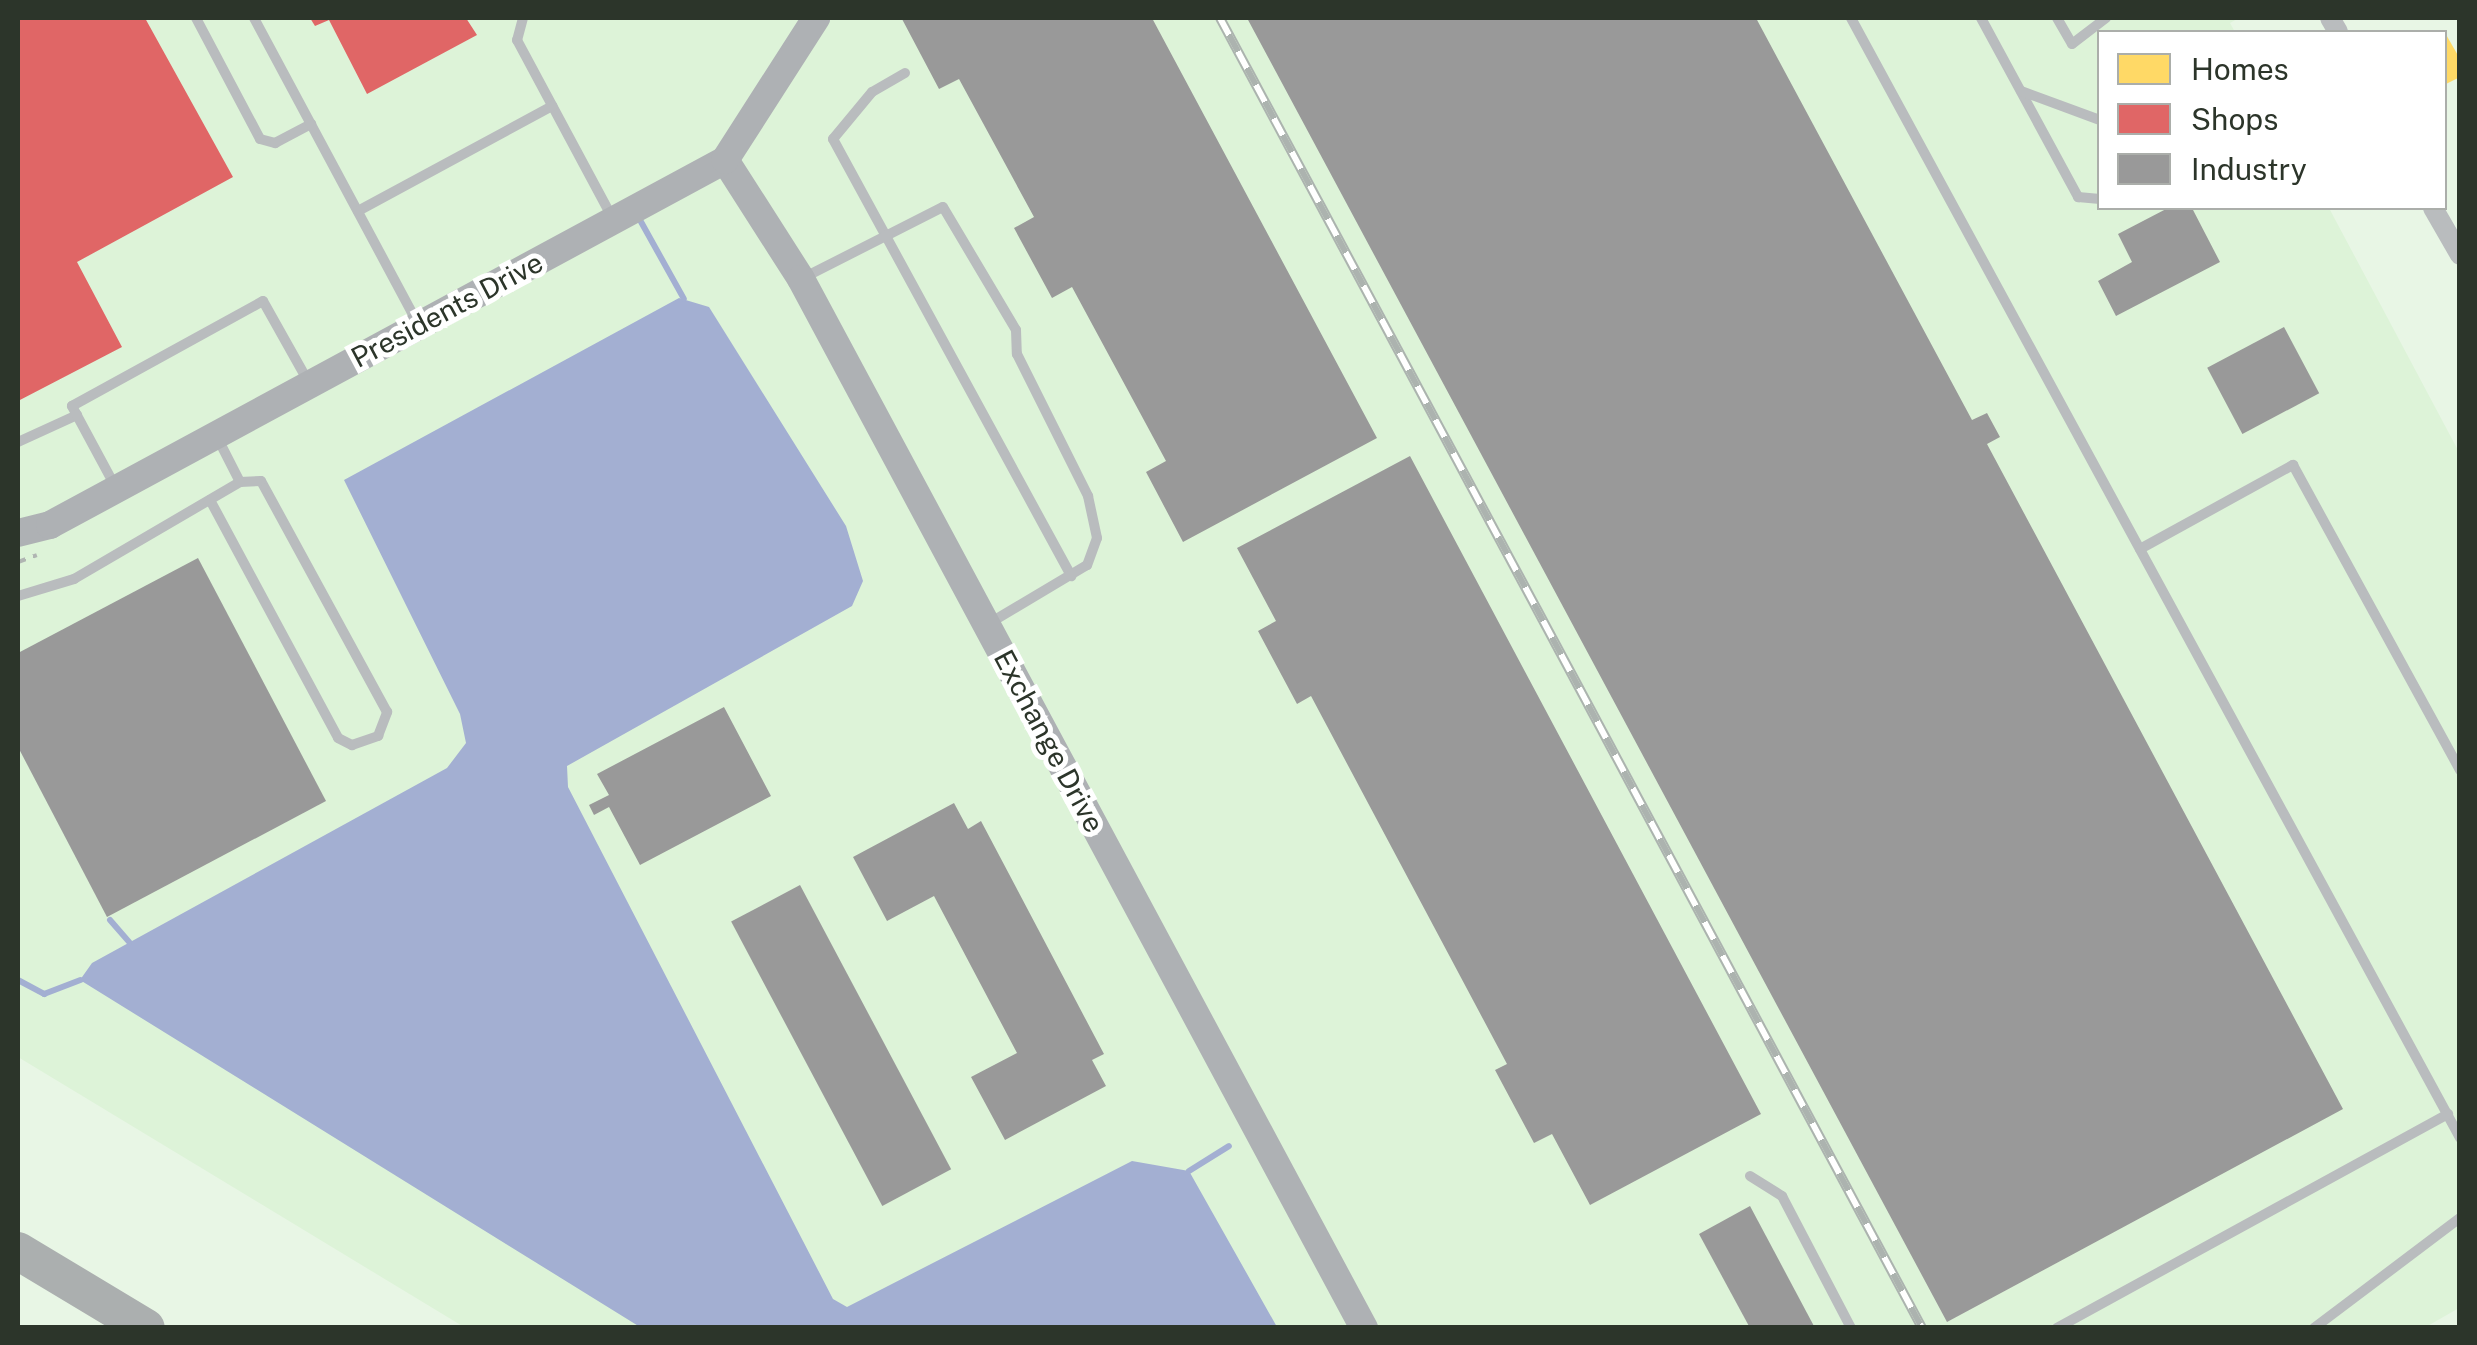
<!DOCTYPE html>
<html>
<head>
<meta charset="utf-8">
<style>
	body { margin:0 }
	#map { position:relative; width:2477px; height:1345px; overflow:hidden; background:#e8f6e5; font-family:"Public Sans",sans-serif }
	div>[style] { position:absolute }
	.built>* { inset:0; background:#ddf3d8 }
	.water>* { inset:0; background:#a3afd2 }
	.homes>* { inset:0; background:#ffd966 }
	.shops>* { inset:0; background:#e06666 }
	.industry>* { inset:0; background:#999; transform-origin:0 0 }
	.stream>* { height:6px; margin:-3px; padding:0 3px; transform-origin:3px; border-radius:3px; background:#a3afd2 }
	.path>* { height:4px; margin-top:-2px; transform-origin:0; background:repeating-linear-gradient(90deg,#b0b5b2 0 8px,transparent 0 16px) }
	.lane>* { height:10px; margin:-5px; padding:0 5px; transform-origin:5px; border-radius:5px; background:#b9bcbe }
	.street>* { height:20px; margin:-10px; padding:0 10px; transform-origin:10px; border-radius:10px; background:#b9bcbe }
	.secondary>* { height:28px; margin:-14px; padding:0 14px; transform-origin:14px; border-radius:14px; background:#aeb1b4 }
	.highway>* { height:38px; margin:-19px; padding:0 19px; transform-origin:19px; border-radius:19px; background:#abafaf }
	.rail>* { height:10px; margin-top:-5px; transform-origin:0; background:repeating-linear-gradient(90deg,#fff 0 19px,#acb3af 0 38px); box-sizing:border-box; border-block:2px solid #acb3af }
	span { translate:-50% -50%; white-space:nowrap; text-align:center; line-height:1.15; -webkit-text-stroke:10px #fff; paint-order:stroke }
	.street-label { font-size:28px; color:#2c352a }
	.frame { position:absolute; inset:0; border:20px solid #2c352a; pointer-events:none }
	.legend { position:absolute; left:2097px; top:30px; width:350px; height:180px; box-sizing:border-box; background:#fff; border:2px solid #abaeaa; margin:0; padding:12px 18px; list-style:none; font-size:30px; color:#2c352a }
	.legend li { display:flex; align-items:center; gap:20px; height:50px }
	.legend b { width:50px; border:2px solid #abaeaa }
</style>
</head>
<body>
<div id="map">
	<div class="built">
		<div style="clip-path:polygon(18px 18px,2239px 18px,2230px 23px,2235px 32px,2100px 32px,2100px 208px,2329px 208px,2459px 452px,2459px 1308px,2424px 1328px,464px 1327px,18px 1057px)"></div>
	</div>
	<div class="water">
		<div style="clip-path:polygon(679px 298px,709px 307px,846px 526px,863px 581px,852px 606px,567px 766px,568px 787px,833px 1299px,847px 1307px,1132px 1161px,1189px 1171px,1277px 1327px,640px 1327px,80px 980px,92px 963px,447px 768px,466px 743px,460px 714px,344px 480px)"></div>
	</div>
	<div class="homes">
		<div style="clip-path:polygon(2444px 31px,2460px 59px,2460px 77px,2444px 85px)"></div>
	</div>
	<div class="shops">
		<div style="clip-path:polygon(18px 18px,145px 18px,233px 177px,77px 262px,122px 347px,18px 401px)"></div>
		<div style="clip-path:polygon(310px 18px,466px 18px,477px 35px,367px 94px,329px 20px,315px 26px)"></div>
	</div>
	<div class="industry">
		<div style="clip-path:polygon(1152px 18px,1377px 438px,1183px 542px,1146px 472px,1166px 461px,1072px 287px,1052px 298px,1014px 228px,1034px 217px,959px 79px,939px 89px,902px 19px)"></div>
		<div style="clip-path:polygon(1247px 18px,1756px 18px,1972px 420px,1987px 413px,2000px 437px,1987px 444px,2343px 1109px,1947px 1322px)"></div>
		<div style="clip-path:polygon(2168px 208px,2192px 208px,2220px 262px,2116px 316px,2098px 281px,2132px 262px,2118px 234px)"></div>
		<div style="left:2284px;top:327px;width:75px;height:87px;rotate:62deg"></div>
		<div style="clip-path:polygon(1410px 456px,1761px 1114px,1590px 1205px,1552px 1134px,1534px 1143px,1495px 1070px,1507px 1064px,1311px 696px,1297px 704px,1258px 631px,1276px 621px,1237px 548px)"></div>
		<div style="clip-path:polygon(198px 558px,326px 801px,107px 917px,18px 747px,18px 653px)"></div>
		<div style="clip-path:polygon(724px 707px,771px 796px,640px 865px,609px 807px,594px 815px,589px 805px,609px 795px,597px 774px)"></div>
		<div style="clip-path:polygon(954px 803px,968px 829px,981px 821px,1104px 1054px,1092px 1060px,1106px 1086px,1005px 1140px,971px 1077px,1017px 1053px,934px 896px,887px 921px,853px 857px)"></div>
		<div style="left:800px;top:885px;width:322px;height:78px;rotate:62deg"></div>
		<div style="clip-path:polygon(1750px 1206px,1815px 1328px,1750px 1328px,1699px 1234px)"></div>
	</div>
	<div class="stream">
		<div style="left:640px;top:220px;width:90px;rotate:60.9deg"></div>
		<div style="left:110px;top:920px;width:29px;rotate:49deg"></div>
		<div style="left:18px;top:980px;width:30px;rotate:28deg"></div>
		<div style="left:44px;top:994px;width:39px;rotate:-21deg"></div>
		<div style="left:1189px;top:1171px;width:47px;rotate:-32deg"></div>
	</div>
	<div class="path">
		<div style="left:18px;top:562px;width:20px;rotate:-20deg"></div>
	</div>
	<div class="lane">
		<div style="left:196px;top:18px;width:137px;rotate:62.1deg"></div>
		<div style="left:260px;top:139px;width:16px;rotate:15deg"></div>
		<div style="left:275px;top:143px;width:41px;rotate:-27.8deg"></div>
		<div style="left:254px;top:18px;width:347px;rotate:61.8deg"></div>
		<div style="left:523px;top:18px;width:23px;rotate:105deg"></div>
		<div style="left:517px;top:40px;width:203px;rotate:61.8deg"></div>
		<div style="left:1851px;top:18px;width:1275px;rotate:61.46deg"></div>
		<div style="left:1981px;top:18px;width:204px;rotate:61.5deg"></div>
		<div style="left:2078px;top:197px;width:22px;rotate:5deg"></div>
		<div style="left:2057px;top:18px;width:30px;rotate:60deg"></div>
		<div style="left:2072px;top:44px;width:43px;rotate:-37.4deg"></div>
		<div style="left:905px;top:73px;width:38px;rotate:150deg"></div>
		<div style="left:872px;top:92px;width:61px;rotate:129.7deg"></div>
		<div style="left:833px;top:139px;width:498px;rotate:61.4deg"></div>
		<div style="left:2021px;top:91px;width:84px;rotate:20.2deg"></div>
		<div style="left:358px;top:211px;width:221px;rotate:-28.4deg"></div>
		<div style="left:801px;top:279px;width:159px;rotate:-26.9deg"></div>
		<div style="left:943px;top:207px;width:143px;rotate:59.3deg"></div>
		<div style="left:1016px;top:330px;width:24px;rotate:88deg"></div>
		<div style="left:1017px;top:354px;width:159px;rotate:63.4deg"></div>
		<div style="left:1088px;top:496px;width:43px;rotate:77.9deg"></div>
		<div style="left:1097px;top:538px;width:29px;rotate:110deg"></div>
		<div style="left:1087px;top:565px;width:115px;rotate:149.2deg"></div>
		<div style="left:18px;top:442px;width:65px;rotate:-24.6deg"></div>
		<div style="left:115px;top:486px;width:91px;rotate:-118.3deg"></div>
		<div style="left:72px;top:406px;width:218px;rotate:-28.8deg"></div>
		<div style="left:263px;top:301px;width:94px;rotate:60.7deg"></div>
		<div style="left:210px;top:500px;width:270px;rotate:61.7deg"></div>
		<div style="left:338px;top:738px;width:16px;rotate:27deg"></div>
		<div style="left:352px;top:745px;width:28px;rotate:-19deg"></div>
		<div style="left:378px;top:736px;width:26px;rotate:-69deg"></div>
		<div style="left:387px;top:712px;width:263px;rotate:-118.6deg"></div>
		<div style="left:261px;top:481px;width:21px;rotate:177deg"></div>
		<div style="left:2140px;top:549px;width:175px;rotate:-28.8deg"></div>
		<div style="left:2293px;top:465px;width:348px;rotate:61.3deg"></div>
		<div style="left:18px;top:596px;width:59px;rotate:-16.9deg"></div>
		<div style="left:74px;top:579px;width:192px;rotate:-30.3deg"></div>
		<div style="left:240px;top:482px;width:53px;rotate:-117.1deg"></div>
		<div style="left:1750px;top:1176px;width:38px;rotate:32deg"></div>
		<div style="left:1782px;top:1196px;width:149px;rotate:62.4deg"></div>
		<div style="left:2057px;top:1328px;width:446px;rotate:-28.7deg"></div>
		<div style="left:2314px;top:1328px;width:183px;rotate:-37deg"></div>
	</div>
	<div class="street">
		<div style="left:2330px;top:18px;width:16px;rotate:60deg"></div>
		<div style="left:2433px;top:208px;width:54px;rotate:60.1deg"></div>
	</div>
	<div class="secondary">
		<div style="left:725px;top:160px;width:141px;rotate:57.4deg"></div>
		<div style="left:801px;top:279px;width:1191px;rotate:61.78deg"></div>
		<div style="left:18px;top:533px;width:33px;rotate:-14deg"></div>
		<div style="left:50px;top:525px;width:767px;rotate:-28.4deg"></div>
		<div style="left:725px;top:160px;width:169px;rotate:-57.3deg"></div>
	</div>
	<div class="highway">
		<div style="left:18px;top:1251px;width:149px;rotate:31deg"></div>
	</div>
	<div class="rail">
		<div style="left:1220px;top:18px;width:1486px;rotate:61.81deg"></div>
	</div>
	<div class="street-label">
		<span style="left:447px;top:310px;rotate:-28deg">Presidents Drive</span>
		<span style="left:1049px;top:741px;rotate:62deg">Exchange Drive</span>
	</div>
	<div class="frame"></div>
	<ul class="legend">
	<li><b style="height:28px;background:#ffd966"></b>Homes</li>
	<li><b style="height:28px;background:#e06666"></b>Shops</li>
	<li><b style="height:28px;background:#999"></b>Industry</li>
	</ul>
</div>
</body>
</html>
